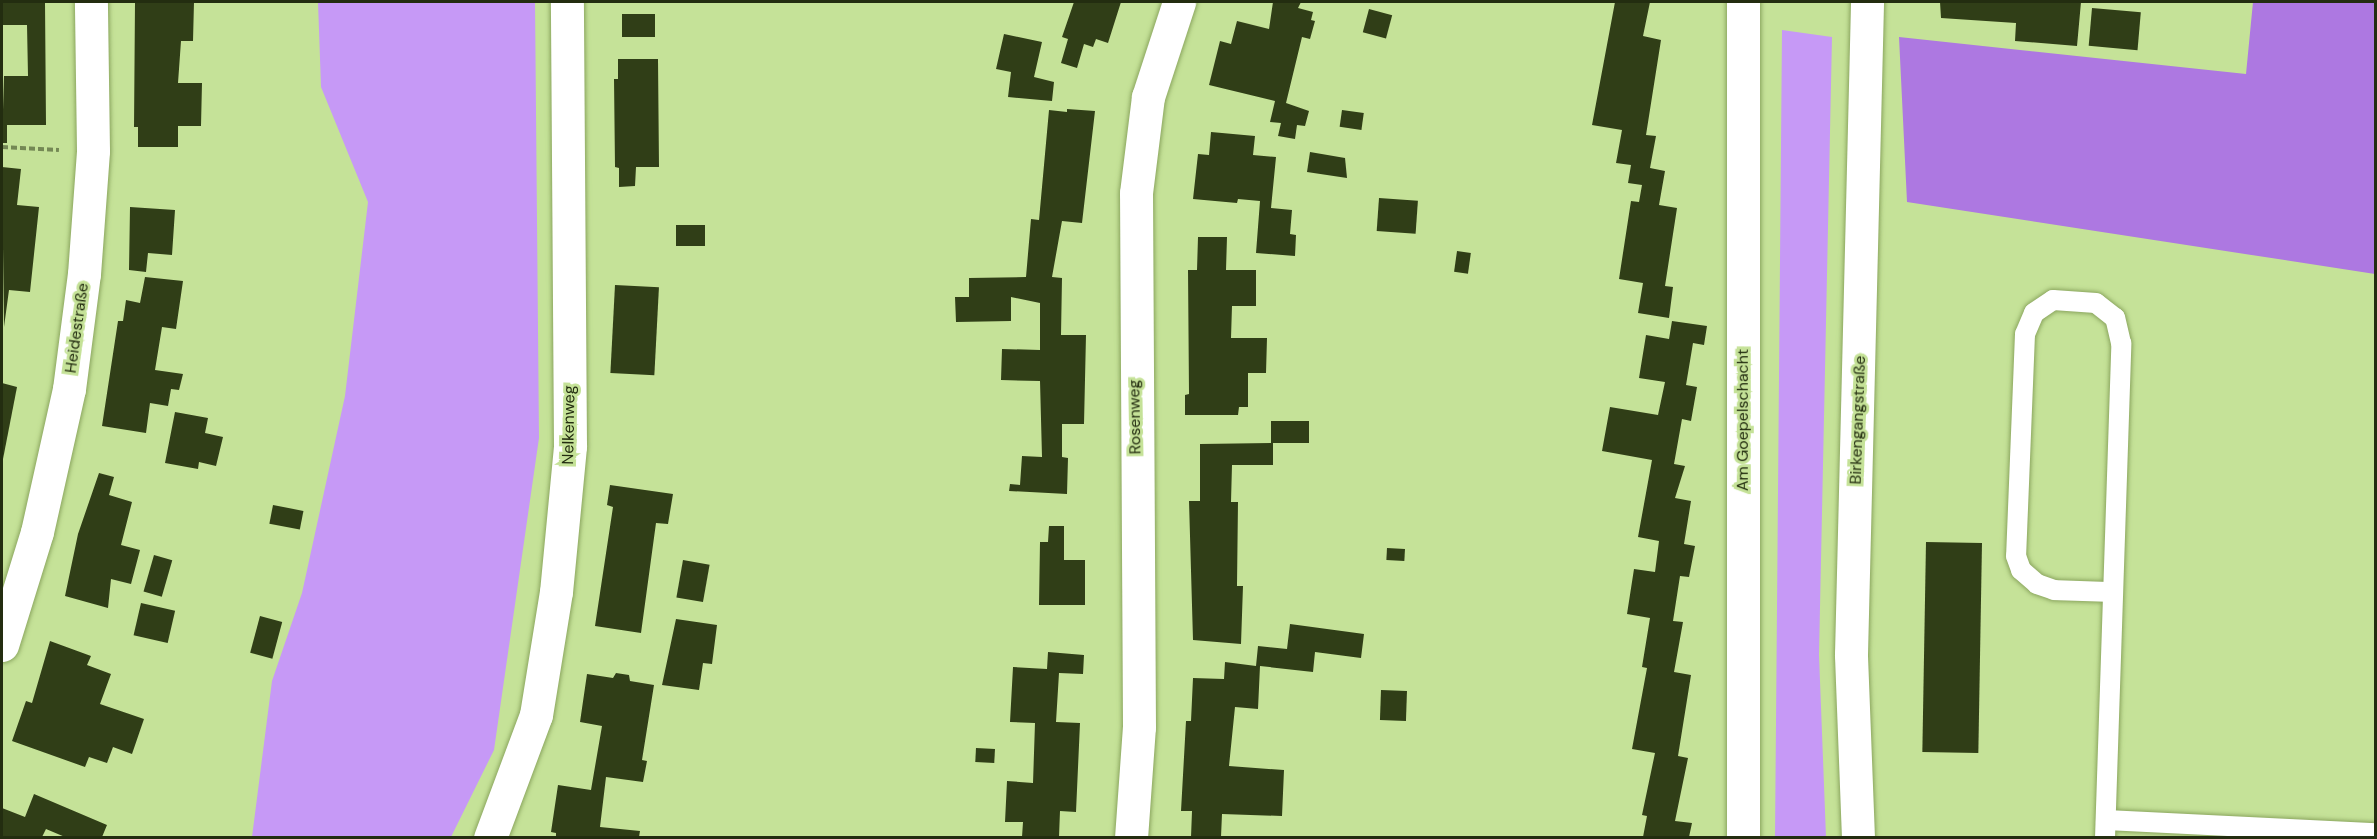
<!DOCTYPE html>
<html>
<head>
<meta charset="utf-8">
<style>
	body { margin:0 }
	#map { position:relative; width:2377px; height:839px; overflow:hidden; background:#c5e298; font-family:"DM Sans",sans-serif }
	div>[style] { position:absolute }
	.green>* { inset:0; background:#c699f6 }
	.forest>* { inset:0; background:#ad78e1 }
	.building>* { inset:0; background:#303e17; transform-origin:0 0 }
	.path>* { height:4px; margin-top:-2px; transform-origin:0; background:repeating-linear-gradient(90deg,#748854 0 6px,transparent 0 9px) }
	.roads { filter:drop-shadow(0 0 2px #8ba65f) drop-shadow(0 0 2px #8ba65f) }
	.service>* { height:20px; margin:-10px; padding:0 10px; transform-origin:10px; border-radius:10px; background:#fff }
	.minor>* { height:33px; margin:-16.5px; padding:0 16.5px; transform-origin:16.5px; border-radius:16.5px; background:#fff }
	.tertiary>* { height:33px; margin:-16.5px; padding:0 16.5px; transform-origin:16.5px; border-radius:16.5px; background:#fff }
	span { translate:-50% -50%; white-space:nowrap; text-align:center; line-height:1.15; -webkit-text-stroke:6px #c5e298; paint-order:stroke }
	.street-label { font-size:16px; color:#232d10 }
	.frame { position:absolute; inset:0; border:3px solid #232d10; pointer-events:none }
</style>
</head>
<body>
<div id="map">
	<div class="green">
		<div style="clip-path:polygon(318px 2px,535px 2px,539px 438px,494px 750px,451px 837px,252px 837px,272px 681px,302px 593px,345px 396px,368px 202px,321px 87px)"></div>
		<div style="clip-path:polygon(1782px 30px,1832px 37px,1819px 655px,1826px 837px,1775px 837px)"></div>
	</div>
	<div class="forest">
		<div style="clip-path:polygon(2253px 2px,2375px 2px,2375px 274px,1907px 202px,1899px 37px,2246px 74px)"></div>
	</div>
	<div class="building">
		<div style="clip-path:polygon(2px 2px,45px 2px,46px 125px,7px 125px,7px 143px,2px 143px,4px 76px,28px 76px,27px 25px,2px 25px)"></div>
		<div style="clip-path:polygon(135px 2px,194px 2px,193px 41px,181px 41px,178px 83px,202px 83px,201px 126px,178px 126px,178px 147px,138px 147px,138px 127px,134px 127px)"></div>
		<div style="clip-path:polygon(1074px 2px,1121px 2px,1108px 43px,1096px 39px,1093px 47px,1084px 44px,1077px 68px,1061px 63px,1068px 39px,1062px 37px)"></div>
		<div style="clip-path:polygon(1273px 2px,1301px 2px,1298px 8px,1313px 12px,1311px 20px,1315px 21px,1310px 39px,1302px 37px,1286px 103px,1309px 111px,1305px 126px,1297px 125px,1295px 139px,1278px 136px,1281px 123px,1270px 122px,1275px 101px,1209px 85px,1220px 41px,1231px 44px,1237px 21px,1269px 29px)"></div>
		<div style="clip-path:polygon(1615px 2px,1650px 2px,1643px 36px,1661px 40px,1646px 135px,1656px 136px,1650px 168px,1665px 171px,1659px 205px,1677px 208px,1665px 286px,1673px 287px,1669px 318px,1638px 313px,1643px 283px,1619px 279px,1631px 201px,1639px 202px,1642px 185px,1628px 183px,1631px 165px,1616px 163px,1622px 130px,1592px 125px)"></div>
		<div style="clip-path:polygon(1940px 2px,2081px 2px,2077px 46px,2015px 41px,2016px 23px,1941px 18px)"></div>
		<div style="left:2092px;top:8px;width:49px;height:38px;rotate:5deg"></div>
		<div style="left:1369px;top:9px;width:24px;height:24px;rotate:15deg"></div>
		<div style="left:622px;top:14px;width:33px;height:23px"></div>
		<div style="clip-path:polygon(1004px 34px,1042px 42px,1034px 77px,1054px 82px,1052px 101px,1008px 97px,1011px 72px,996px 69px)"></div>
		<div style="clip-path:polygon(618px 59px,658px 59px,659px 167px,636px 167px,635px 186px,619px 187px,619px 168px,615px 167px,614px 79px,618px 79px)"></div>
		<div style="clip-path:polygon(1067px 109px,1095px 111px,1082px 223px,1062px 221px,1052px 277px,1062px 278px,1061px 335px,1086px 335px,1084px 424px,1062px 424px,1062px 457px,1068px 458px,1067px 494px,1009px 491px,1010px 484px,1020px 485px,1022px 456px,1042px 457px,1040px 381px,1001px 380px,1002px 349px,1040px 350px,1040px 303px,1011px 297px,1011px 321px,956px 322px,955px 297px,969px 297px,969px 278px,1026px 277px,1031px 219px,1039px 220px,1049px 110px,1067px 112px)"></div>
		<div style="left:1342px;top:110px;width:22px;height:17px;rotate:8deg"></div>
		<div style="clip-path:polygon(1211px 132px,1255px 136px,1253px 155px,1276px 157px,1271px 208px,1292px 210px,1290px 234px,1296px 235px,1295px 256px,1256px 253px,1260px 201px,1238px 199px,1237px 203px,1193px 199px,1198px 154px,1209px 155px)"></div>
		<div style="clip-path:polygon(1310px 152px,1345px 158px,1347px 178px,1307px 172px)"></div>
		<div style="clip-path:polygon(2px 167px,21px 169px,17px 205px,39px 207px,30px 292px,9px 290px,4px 327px)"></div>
		<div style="left:1379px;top:198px;width:39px;height:33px;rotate:4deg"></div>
		<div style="clip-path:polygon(130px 207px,175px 210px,172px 255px,148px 253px,146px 272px,129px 270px)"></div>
		<div style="left:676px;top:225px;width:29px;height:21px"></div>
		<div style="clip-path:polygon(1198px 237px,1227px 237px,1226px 270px,1256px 270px,1256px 306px,1232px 306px,1231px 338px,1267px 338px,1266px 373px,1248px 373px,1248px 407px,1239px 407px,1238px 415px,1185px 415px,1185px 395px,1189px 394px,1188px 270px,1197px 270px)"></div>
		<div style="left:1457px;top:251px;width:14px;height:21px;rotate:8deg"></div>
		<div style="clip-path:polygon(145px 277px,183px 281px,176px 329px,162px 327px,155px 370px,183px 374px,179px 390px,171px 389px,168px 406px,150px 403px,146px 433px,102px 426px,118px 321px,123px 321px,126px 300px,140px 303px)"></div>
		<div style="left:615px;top:285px;width:44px;height:88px;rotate:3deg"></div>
		<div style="clip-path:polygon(1672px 321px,1707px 326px,1704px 345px,1693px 343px,1686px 385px,1697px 387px,1691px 421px,1682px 419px,1674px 464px,1685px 466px,1675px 498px,1691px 501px,1684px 544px,1695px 546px,1689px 577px,1680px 576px,1673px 621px,1683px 622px,1674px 672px,1691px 675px,1678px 756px,1688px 758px,1675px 821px,1692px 823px,1689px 837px,1643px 837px,1647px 816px,1642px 815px,1655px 753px,1632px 749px,1647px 668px,1642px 667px,1650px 618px,1627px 614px,1634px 569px,1655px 572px,1659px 541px,1638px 537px,1652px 460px,1602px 451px,1610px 407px,1658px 415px,1665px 382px,1639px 378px,1646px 335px,1669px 339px)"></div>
		<div style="clip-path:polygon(2px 383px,17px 387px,3px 459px,2px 459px)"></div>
		<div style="clip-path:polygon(175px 412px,208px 418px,205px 433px,223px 437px,216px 466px,199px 462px,198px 469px,165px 463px)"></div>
		<div style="clip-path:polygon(1271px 421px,1309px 421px,1309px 443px,1273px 443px,1273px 465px,1232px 465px,1231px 502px,1238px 502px,1237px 586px,1243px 586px,1241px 644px,1193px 640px,1189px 501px,1200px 501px,1200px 444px,1271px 443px)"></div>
		<div style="clip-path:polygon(99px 473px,114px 477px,109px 495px,132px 502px,121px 545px,140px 550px,131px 584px,111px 579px,108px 608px,65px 596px,78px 534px)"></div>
		<div style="clip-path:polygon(610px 485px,673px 494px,668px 524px,656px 523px,641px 633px,595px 626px,613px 507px,607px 505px)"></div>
		<div style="left:273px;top:505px;width:31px;height:19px;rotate:11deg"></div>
		<div style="clip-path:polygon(1049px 526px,1064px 526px,1064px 560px,1085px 560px,1085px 605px,1039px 605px,1040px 542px,1048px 542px)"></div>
		<div style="left:1926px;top:542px;width:56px;height:210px;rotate:1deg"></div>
		<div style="left:1387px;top:548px;width:18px;height:12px;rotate:3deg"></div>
		<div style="left:154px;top:555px;width:19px;height:38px;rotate:16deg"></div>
		<div style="left:683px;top:560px;width:27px;height:38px;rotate:10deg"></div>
		<div style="left:141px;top:603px;width:35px;height:33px;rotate:13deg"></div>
		<div style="left:260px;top:616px;width:23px;height:38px;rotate:15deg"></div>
		<div style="clip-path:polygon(676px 619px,717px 625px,712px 664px,703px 663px,699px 690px,662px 685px)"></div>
		<div style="clip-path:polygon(1290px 624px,1364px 634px,1361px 658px,1315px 652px,1313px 672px,1260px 666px,1258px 709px,1235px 707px,1229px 766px,1284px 770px,1282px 816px,1222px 814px,1221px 837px,1191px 837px,1192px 811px,1181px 811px,1186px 721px,1191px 721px,1193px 678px,1224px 679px,1225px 662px,1256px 666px,1258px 646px,1287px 649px)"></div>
		<div style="clip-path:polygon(50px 641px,91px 656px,87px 665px,111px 674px,100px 704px,144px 719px,132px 754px,113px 747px,107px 763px,89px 757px,85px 767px,12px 741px,26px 701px,32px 703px)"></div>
		<div style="clip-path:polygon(1048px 652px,1084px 655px,1083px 674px,1059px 673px,1056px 722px,1080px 723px,1076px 812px,1060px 811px,1059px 837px,1022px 837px,1023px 822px,1005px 822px,1007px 781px,1033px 783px,1035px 723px,1010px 722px,1013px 667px,1047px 669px)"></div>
		<div style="clip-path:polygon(616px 673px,629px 675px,630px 681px,654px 685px,642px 760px,647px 761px,643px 782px,606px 777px,600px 827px,640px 831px,639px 837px,556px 837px,556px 833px,551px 832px,558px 785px,591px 790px,602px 726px,580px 722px,587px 674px,613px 678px)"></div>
		<div style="left:1381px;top:690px;width:26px;height:30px;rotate:2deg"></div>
		<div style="left:976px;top:748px;width:19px;height:14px;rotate:3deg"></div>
		<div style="clip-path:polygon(34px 794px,107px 825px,102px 837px,65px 837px,46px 829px,42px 837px,2px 837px,2px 808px,25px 817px)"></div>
	</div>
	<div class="path">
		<div style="left:2px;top:147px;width:57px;rotate:3deg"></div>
	</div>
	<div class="roads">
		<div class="service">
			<div style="left:2106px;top:820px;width:270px;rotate:2.8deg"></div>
			<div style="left:2105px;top:838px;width:495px;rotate:-88.1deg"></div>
			<div style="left:2121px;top:343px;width:26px;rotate:-103deg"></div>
			<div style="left:2115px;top:318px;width:24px;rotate:-142deg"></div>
			<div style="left:2096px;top:303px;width:43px;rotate:-176deg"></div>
			<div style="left:2053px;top:300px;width:23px;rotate:146deg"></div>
			<div style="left:2034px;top:313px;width:23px;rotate:113deg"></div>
			<div style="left:2025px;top:334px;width:222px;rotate:92.3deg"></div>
			<div style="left:2016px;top:556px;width:15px;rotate:70deg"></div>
			<div style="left:2021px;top:570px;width:21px;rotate:41deg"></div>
			<div style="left:2037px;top:584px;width:18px;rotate:19deg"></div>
			<div style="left:2054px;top:590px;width:58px;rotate:2deg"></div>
		</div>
		<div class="minor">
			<div style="left:2px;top:645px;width:118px;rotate:-72.8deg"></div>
			<div style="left:37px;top:532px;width:147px;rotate:-77.4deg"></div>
			<div style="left:69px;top:389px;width:116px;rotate:-82.6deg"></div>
			<div style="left:84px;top:274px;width:123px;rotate:-85.8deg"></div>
			<div style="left:93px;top:151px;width:149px;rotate:-90.8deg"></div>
			<div style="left:490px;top:838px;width:131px;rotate:-69.5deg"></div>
			<div style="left:536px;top:715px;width:125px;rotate:-80.8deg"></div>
			<div style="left:556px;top:592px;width:147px;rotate:-84.5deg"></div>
			<div style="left:570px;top:446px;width:444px;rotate:-90.4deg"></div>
			<div style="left:1131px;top:838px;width:111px;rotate:-85.9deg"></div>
			<div style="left:1139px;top:727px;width:534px;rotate:-90.32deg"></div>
			<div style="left:1136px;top:193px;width:97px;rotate:-82.9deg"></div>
			<div style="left:1148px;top:97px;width:100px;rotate:-71.9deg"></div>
			<div style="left:1743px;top:838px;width:836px;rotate:-90deg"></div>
		</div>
		<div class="tertiary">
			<div style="left:1858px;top:838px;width:184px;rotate:-92.2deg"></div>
			<div style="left:1851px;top:654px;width:652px;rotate:-88.59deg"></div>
		</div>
	</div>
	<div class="street-label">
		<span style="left:77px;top:328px;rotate:-82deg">Heidestraße</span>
		<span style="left:1135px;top:417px;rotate:-91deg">Rosenweg</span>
		<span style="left:1743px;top:420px;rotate:-90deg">Am Goepelschacht</span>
		<span style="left:1858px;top:420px;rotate:-88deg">Birkengangstraße</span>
		<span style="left:569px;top:425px;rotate:-89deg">Nelkenweg</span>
	</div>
	<div class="frame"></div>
</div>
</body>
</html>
